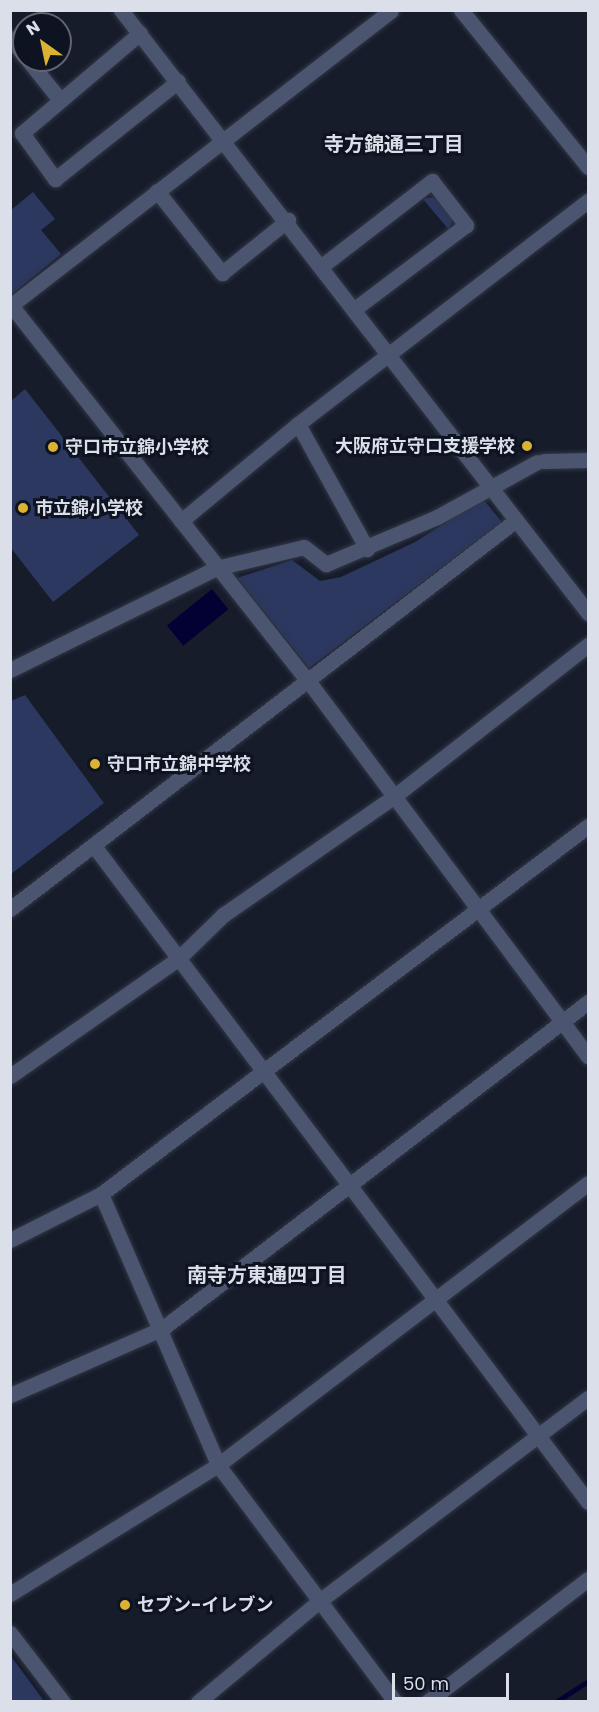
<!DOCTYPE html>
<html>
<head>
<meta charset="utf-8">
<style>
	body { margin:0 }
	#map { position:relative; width:599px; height:1712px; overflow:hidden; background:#171c2b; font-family:Poppins,"Noto Sans JP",sans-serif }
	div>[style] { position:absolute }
	.green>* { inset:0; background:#2c3860 }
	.water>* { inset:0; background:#030034; transform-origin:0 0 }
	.stream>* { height:4.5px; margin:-2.25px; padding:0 2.25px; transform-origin:2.25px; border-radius:2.25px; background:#030034 }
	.roads { filter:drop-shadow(0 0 2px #323746) drop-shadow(0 0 2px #323746) }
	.minor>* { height:15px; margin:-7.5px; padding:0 7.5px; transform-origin:7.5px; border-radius:7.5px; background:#4b556f }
	.tertiary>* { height:15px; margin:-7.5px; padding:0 7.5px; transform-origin:7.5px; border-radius:7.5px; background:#4b556f }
	.dots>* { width:16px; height:16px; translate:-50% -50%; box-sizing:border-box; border:3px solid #0e1321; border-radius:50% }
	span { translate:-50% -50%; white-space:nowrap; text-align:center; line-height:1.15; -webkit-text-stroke:6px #0e1321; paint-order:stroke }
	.poi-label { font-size:18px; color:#dbdfea; font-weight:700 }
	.right { translate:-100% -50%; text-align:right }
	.left { translate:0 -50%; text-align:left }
	.neighbourhood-label { font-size:20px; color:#dbdfea; font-weight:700 }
	.frame { position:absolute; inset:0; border:12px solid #dbdfea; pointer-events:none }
	.north { position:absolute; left:12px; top:12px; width:60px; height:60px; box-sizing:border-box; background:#0e1321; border:2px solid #606571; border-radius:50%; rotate:327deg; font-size:16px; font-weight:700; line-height:24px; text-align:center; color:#dbdfea }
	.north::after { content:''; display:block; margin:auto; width:21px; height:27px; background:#dcb233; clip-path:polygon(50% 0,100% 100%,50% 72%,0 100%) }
	.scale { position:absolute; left:392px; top:1673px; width:117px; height:27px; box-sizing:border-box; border:3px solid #dbdfea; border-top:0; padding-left:8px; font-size:18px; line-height:21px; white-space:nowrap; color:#dbdfea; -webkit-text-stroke:4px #0e1321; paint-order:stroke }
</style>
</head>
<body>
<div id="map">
	<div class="green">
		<div style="clip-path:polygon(33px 192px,55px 219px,41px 230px,61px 254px,11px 295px,11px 210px)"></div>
		<div style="clip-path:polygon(435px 197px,453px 218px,449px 230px,423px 199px)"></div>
		<div style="clip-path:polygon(25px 389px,139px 535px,53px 602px,11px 548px,11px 401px)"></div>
		<div style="clip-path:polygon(483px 499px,502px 522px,309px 668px,237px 578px,292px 560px,320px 581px,341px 577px,415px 542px)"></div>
		<div style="clip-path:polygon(25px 695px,104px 803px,11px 874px,11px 701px)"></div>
		<div style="clip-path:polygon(10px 1655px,33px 1686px,44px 1701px,11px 1701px)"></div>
	</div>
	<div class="water">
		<div style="left:212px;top:589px;width:26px;height:58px;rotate:51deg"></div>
	</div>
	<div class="stream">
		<div style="left:556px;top:1702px;width:38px;rotate:-33deg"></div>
	</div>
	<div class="roads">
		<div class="minor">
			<div style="left:121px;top:10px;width:763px;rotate:52.24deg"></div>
			<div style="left:461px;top:10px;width:202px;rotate:51deg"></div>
			<div style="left:140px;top:33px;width:155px;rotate:139.7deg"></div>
			<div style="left:22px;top:133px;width:57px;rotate:54.3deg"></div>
			<div style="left:55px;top:179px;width:157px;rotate:-38.5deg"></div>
			<div style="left:10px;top:38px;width:22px;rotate:51deg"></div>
			<div style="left:28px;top:60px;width:51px;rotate:51.3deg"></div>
			<div style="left:157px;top:191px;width:105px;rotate:51.6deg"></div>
			<div style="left:222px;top:273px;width:85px;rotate:-38.8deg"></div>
			<div style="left:323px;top:265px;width:138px;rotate:-37.6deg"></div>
			<div style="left:432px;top:181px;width:56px;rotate:52.3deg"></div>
			<div style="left:466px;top:225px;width:138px;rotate:143deg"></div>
			<div style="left:10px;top:304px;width:482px;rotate:51.7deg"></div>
			<div style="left:309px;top:682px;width:467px;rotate:53.3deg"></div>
			<div style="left:10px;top:306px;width:482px;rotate:-37.8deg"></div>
			<div style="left:298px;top:424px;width:143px;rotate:61.1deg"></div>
			<div style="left:544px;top:461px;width:44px;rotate:-1.3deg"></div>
			<div style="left:181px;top:521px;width:152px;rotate:-39.7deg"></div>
			<div style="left:298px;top:424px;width:366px;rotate:-37.6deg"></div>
			<div style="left:10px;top:670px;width:230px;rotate:-26.3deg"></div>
			<div style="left:216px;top:568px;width:90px;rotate:-13.4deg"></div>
			<div style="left:304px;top:547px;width:28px;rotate:38deg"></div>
			<div style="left:326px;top:564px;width:121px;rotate:-22.9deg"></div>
			<div style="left:437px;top:517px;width:114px;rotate:-28.8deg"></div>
			<div style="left:94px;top:846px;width:821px;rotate:53.02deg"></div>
			<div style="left:10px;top:909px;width:638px;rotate:-37.55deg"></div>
			<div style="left:10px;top:1076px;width:206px;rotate:-34.9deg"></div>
			<div style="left:179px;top:958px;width:62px;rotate:-44.3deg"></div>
			<div style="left:223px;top:915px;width:206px;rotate:-34.7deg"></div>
			<div style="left:392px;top:798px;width:249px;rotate:-38deg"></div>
			<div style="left:101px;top:1194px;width:295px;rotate:66.6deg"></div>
			<div style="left:218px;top:1465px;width:296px;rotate:53.2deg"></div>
			<div style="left:10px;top:1240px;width:102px;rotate:-26.8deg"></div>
			<div style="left:101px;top:1194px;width:610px;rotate:-37.08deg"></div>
			<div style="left:10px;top:1395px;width:167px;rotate:-23.6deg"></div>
			<div style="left:163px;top:1328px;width:536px;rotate:-37.49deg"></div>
			<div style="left:10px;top:1633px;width:87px;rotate:52.5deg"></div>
			<div style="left:198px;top:1702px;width:156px;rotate:-39.8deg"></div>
			<div style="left:318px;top:1602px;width:338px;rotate:-37.1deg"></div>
			<div style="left:427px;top:1702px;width:203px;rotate:-37.4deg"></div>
		</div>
		<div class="tertiary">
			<div style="left:10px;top:1594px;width:245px;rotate:-31.8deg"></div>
			<div style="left:218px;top:1465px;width:465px;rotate:-37.3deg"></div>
		</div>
	</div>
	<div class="dots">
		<div style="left:527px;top:446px;background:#dcb233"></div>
		<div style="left:53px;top:447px;background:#dcb233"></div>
		<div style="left:23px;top:508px;background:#dcb233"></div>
		<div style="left:95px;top:764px;background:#dcb233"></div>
		<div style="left:125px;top:1605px;background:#dcb233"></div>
	</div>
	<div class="poi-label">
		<span class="right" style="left:515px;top:446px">大阪府立守口支援学校</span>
		<span class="left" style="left:65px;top:447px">守口市立錦小学校</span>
		<span class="left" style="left:35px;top:508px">市立錦小学校</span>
		<span class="left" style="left:107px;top:764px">守口市立錦中学校</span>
		<span class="left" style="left:137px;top:1605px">セブン-イレブン</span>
	</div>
	<div class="neighbourhood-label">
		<span style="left:394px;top:144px">寺方錦通三丁目</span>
		<span style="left:267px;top:1275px">南寺方東通四丁目</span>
	</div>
	<div class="frame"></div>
	<div class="north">N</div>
	<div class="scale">50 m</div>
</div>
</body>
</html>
